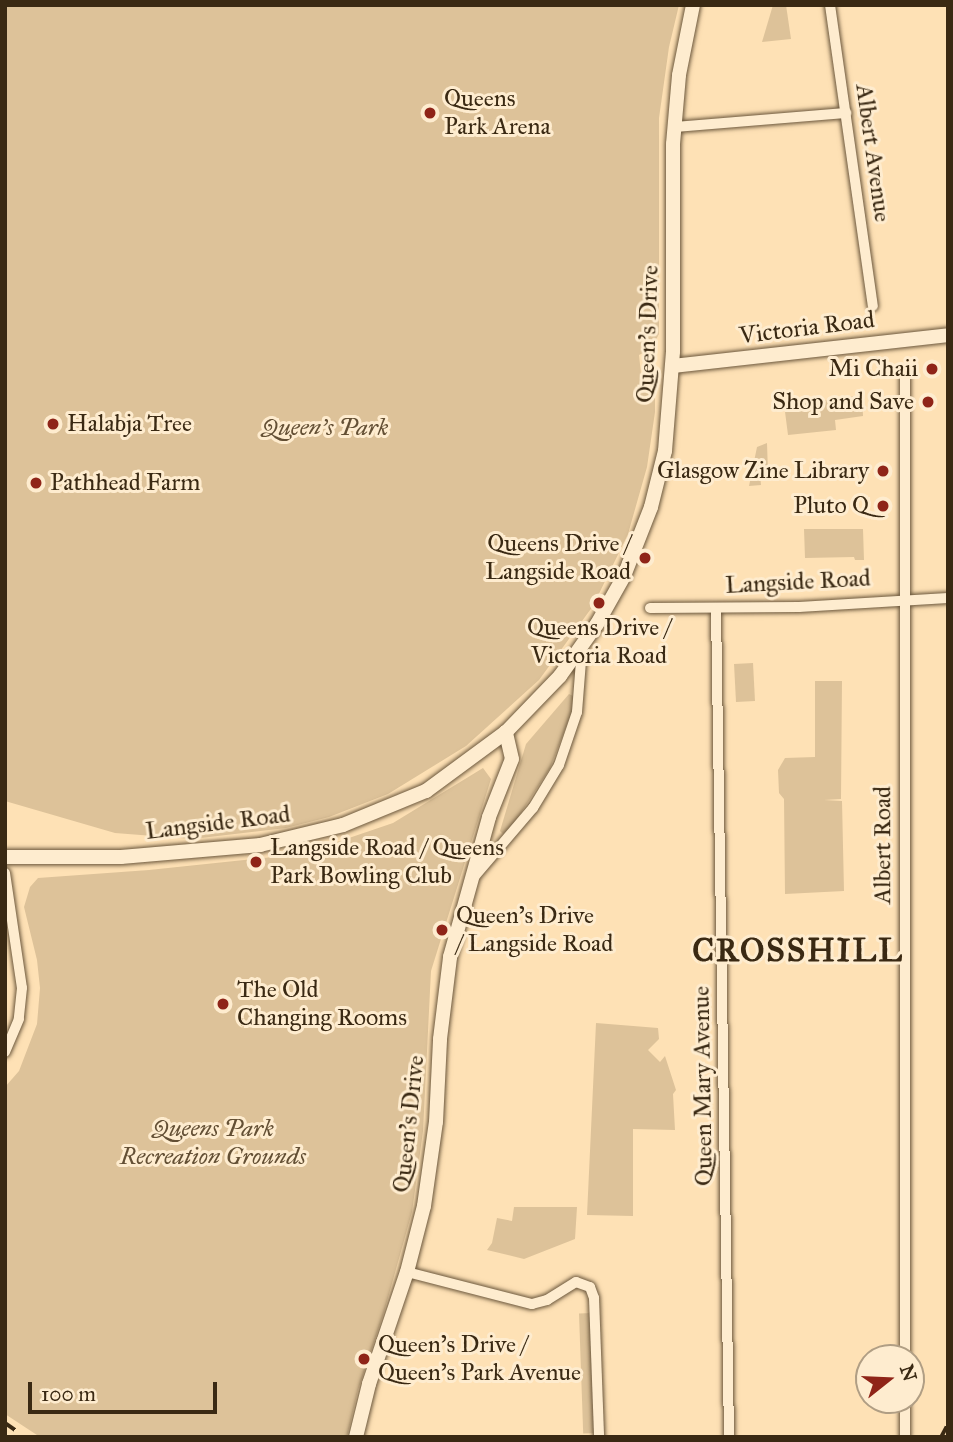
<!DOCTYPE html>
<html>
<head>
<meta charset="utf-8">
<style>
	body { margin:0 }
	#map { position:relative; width:953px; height:1442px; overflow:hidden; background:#fee1b5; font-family:"IM FELL Great Primer",serif }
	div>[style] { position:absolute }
	.green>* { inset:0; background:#ddc299; transform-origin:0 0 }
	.roads { filter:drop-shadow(0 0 2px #6b573c) drop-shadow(0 0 2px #6b573c) }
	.street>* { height:10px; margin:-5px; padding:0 5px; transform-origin:5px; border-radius:5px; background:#feeccf }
	.secondary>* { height:14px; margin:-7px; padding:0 7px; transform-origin:7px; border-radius:7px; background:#feeccf }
	.rail>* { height:3.5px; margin-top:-1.75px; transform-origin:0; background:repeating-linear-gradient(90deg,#3a2913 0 12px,transparent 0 24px) }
	.dots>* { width:19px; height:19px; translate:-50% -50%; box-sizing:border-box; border:4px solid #feeccf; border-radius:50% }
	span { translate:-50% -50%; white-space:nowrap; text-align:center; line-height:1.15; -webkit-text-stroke:6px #feeccf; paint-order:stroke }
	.poi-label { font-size:24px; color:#3a2913 }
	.left { translate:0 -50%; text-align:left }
	.right { translate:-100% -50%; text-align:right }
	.street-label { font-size:24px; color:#3a2913 }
	.park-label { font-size:24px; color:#634f34; font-style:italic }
	.district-label { font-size:32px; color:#3a2913; font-weight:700; letter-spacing:2px }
	.frame { position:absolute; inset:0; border:7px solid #3a2913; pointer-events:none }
	.north { position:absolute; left:855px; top:1344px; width:70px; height:70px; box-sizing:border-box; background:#feeccf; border:2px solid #b09e84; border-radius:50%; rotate:72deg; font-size:19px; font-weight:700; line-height:28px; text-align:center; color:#3a2913 }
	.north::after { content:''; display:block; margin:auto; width:24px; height:32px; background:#8f2418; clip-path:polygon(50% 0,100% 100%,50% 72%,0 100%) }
	.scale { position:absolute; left:28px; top:1382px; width:189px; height:32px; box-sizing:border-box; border:4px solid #3a2913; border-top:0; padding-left:9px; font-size:21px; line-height:24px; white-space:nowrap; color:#3a2913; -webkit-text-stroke:5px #feeccf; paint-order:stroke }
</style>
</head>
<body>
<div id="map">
	<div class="green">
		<div style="clip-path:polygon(5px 5px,679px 5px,669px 47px,659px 118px,659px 334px,651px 349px,639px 355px,642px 383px,655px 395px,655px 412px,647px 467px,628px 534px,593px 606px,539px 680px,466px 746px,388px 794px,329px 817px,286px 828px,192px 839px,115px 833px,5px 801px)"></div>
		<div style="clip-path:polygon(773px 5px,786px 5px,791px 39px,762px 42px)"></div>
		<div style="clip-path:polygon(862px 396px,863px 416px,835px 420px,836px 430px,788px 435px,784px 404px,806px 402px,809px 405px,813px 405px,813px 401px,830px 400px,830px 404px,844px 403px,844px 397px)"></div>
		<div style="clip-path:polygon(767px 443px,768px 473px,760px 474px,761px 485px,749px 486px,757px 447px)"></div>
		<div style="clip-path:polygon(804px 529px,863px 529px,864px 560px,855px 560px,854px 557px,805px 558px)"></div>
		<div style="left:753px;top:663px;width:38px;height:19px;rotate:87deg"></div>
		<div style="clip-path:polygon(815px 681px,842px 681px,841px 799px,824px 800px,842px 801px,844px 891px,785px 894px,784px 799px,779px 793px,778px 770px,785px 758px,815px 757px)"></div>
		<div style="clip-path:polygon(569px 694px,575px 697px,571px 714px,550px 768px,513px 825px,503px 834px,500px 831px,526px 744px)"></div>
		<div style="clip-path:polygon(483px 768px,491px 779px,431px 971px,423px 1131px,412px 1212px,384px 1312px,358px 1390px,347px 1437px,40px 1437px,5px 1414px,5px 1087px,19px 1071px,37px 1024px,40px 988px,37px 960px,24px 907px,30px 887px,38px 878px,149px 870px,302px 854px,393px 823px)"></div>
		<div style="clip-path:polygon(596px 1023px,658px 1028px,659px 1039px,648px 1050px,660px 1062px,665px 1056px,676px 1090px,673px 1094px,675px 1130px,633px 1129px,633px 1216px,587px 1215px)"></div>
		<div style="clip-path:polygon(514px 1207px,577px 1207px,575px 1239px,524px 1259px,487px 1250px,492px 1243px,497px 1218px,512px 1221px)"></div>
		<div style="left:592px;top:1313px;width:120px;height:13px;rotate:88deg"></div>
	</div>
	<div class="roads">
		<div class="street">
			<div style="left:830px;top:5px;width:304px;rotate:81.9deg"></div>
			<div style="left:674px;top:127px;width:173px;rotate:-4.7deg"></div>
			<div style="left:650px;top:608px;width:149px;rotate:-0.4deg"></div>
			<div style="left:799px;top:607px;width:149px;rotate:-3.5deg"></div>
			<div style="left:716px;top:609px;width:828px;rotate:89.1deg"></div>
			<div style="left:5px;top:873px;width:116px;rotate:81.6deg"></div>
			<div style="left:22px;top:988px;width:31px;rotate:96deg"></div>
			<div style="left:19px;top:1019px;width:36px;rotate:113deg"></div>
			<div style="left:474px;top:877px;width:91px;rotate:-49.5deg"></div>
			<div style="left:533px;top:808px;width:50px;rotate:-58.8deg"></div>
			<div style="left:559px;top:765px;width:56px;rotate:-71.2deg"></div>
			<div style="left:577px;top:712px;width:64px;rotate:-85.5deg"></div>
			<div style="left:407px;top:1272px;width:129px;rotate:14.4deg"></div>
			<div style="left:532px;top:1304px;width:16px;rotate:-15deg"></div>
			<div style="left:547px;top:1300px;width:34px;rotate:-32deg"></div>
			<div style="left:576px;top:1282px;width:15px;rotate:20deg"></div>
			<div style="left:590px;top:1287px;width:12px;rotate:70deg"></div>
			<div style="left:594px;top:1298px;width:139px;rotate:87.9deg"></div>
			<div style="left:905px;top:1358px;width:983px;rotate:-90deg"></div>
			<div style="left:905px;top:1400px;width:37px;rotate:90deg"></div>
		</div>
		<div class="secondary">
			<div style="left:673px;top:366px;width:277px;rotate:-6.4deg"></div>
			<div style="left:5px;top:857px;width:116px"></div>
			<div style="left:121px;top:857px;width:140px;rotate:-4.9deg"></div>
			<div style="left:260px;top:845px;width:85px;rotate:-13.5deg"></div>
			<div style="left:343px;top:825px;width:90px;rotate:-22.3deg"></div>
			<div style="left:426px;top:791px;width:99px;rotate:-36.4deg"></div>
			<div style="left:506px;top:732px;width:78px;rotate:-46deg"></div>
			<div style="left:560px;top:676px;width:64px;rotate:-54.6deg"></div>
			<div style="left:597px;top:624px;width:55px;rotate:-60.6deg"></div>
			<div style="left:624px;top:576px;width:74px;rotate:-68.6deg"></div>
			<div style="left:651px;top:507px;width:58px;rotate:-76deg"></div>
			<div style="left:665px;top:451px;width:100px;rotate:-85.4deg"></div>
			<div style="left:673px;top:351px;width:207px;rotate:-90deg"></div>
			<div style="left:673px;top:144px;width:69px;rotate:-85deg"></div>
			<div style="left:679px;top:75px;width:71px;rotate:-78.7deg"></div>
			<div style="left:356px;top:1437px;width:55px;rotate:-76.2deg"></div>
			<div style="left:369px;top:1384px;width:118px;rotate:-71.3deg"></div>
			<div style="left:407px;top:1272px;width:68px;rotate:-75.6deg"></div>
			<div style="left:424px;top:1206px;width:85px;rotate:-81.9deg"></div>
			<div style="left:436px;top:1122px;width:83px;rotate:-87.2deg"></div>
			<div style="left:440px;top:1039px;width:83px;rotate:-83deg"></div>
			<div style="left:450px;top:957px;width:145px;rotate:-74.4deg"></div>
			<div style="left:489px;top:817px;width:62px;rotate:-68.4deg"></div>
			<div style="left:512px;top:759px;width:28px;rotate:-103deg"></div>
		</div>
	</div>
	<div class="rail">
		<div style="left:5px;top:1423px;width:24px;rotate:35deg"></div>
		<div style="left:941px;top:1437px;width:15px;rotate:-62deg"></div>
	</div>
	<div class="dots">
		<div style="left:430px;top:113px;background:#8f2418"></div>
		<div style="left:932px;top:369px;background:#8f2418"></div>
		<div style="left:928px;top:402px;background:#8f2418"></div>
		<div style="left:53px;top:424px;background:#8f2418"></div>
		<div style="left:883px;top:471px;background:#8f2418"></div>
		<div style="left:36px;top:483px;background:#8f2418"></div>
		<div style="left:883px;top:506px;background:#8f2418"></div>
		<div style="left:645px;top:558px;background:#8f2418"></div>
		<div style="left:599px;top:603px;background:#8f2418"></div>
		<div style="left:256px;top:862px;background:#8f2418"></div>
		<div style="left:442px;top:930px;background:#8f2418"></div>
		<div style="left:223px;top:1004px;background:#8f2418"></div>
		<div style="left:364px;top:1359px;background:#8f2418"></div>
	</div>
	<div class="poi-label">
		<span class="left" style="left:444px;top:113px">Queens<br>Park Arena</span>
		<span class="right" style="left:918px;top:369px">Mi Chaii</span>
		<span class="right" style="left:914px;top:402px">Shop and Save</span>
		<span class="left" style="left:67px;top:424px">Halabja Tree</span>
		<span class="right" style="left:869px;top:471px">Glasgow Zine Library</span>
		<span class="left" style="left:50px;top:483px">Pathhead Farm</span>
		<span class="right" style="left:869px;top:506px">Pluto Q</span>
		<span class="right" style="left:631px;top:558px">Queens Drive /<br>Langside Road</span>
		<span style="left:599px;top:642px">Queens Drive /<br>Victoria Road</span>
		<span class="left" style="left:270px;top:862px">Langside Road / Queens<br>Park Bowling Club</span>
		<span class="left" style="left:456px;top:930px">Queen's Drive<br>/ Langside Road</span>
		<span class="left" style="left:237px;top:1004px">The Old<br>Changing Rooms</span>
		<span class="left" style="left:378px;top:1359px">Queen's Drive /<br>Queen's Park Avenue</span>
	</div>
	<div class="street-label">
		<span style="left:873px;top:153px;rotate:82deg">Albert Avenue</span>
		<span style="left:807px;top:328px;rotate:-7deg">Victoria Road</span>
		<span style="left:648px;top:334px;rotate:-88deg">Queen's Drive</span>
		<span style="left:798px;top:582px;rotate:-3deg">Langside Road</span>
		<span style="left:218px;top:823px;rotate:-7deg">Langside Road</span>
		<span style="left:883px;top:845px;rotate:-90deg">Albert Road</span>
		<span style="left:703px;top:1086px;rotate:-91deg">Queen Mary Avenue</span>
		<span style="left:409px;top:1124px;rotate:-84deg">Queen's Drive</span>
	</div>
	<div class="park-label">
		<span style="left:325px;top:428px">Queen's Park</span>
		<span style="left:213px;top:1143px">Queens Park<br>Recreation Grounds</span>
	</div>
	<div class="district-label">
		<span style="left:798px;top:951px">CROSSHILL</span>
	</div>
	<div class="frame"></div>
	<div class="north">N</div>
	<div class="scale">100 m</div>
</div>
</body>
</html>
